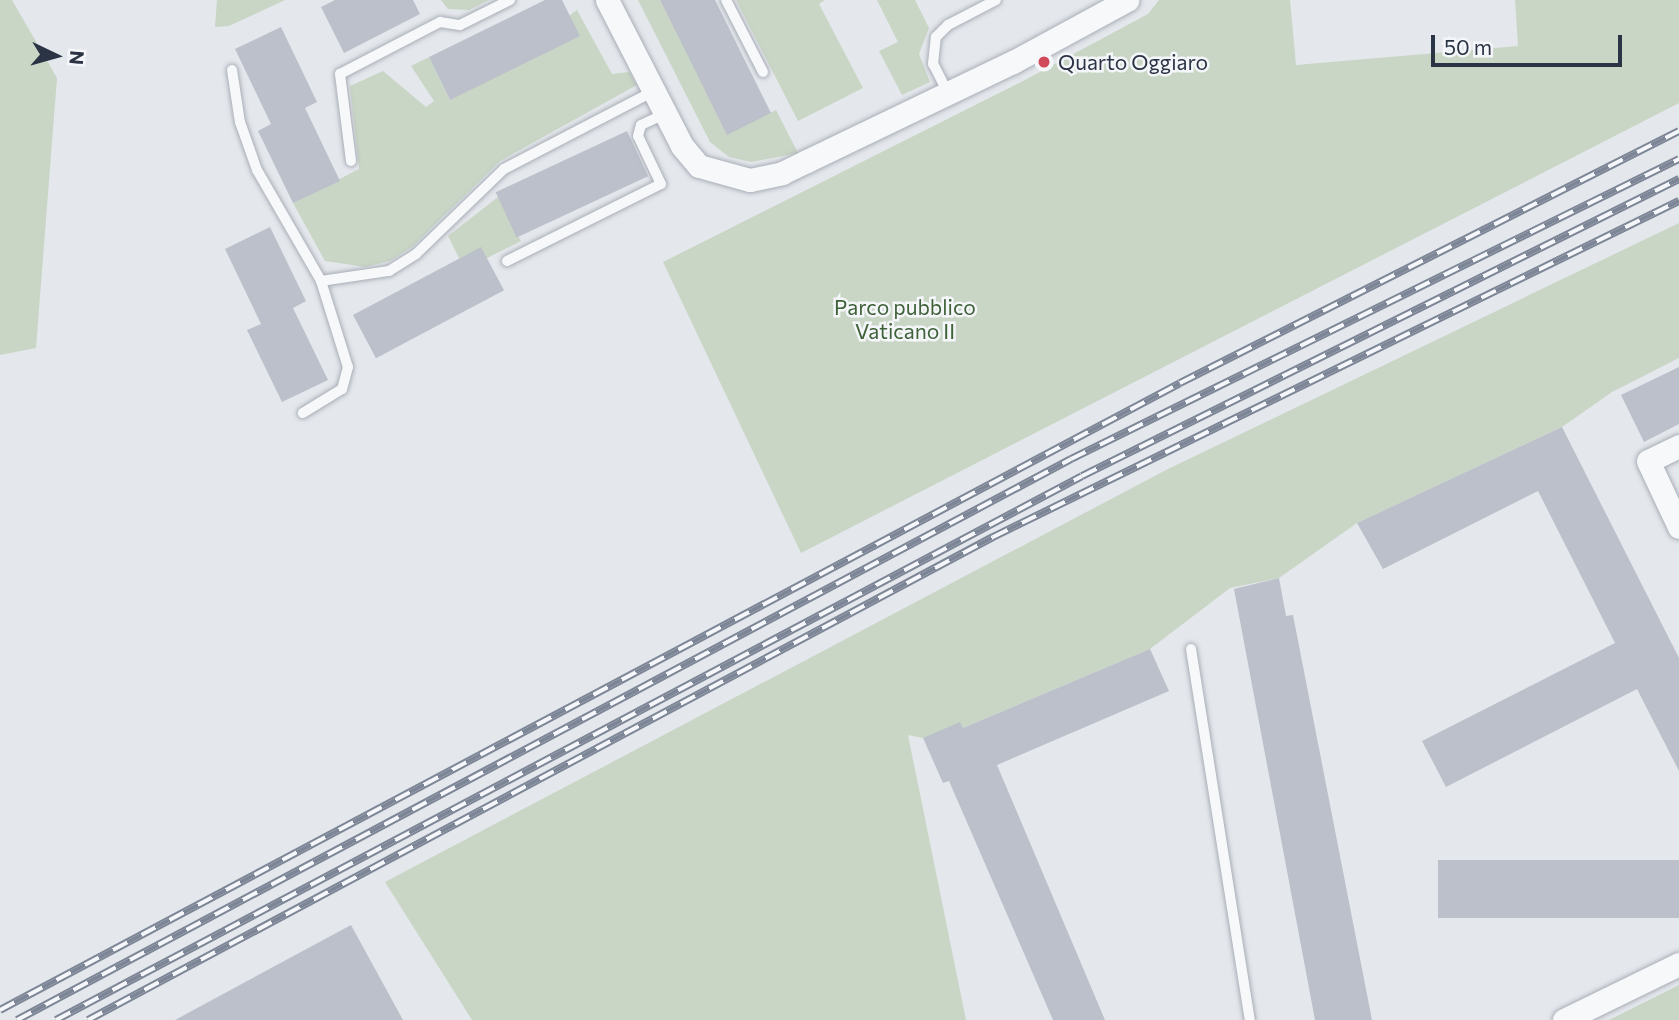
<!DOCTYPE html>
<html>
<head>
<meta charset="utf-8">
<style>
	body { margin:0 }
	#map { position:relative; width:1679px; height:1020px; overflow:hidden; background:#e4e7ec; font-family:Commissioner,sans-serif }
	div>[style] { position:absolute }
	.green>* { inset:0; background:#c9d6c5 }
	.building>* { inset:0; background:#bbc0ca; transform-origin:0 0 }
	.roads { filter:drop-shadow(0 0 2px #a9aeb7) drop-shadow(0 0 2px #a9aeb7) }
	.lane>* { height:10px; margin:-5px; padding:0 5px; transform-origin:5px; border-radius:5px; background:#f7f8fa }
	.street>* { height:23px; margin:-11.5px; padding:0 11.5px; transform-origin:11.5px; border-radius:11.5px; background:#f7f8fa }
	.rail>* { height:8px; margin-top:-4px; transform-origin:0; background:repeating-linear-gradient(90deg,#f4f6f9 0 16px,#7d8696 0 32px); box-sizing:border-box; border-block:2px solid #7d8696 }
	.dots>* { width:19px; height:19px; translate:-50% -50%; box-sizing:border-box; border:4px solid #f4f6f9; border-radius:50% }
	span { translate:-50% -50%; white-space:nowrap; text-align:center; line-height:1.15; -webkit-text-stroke:5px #f4f6f9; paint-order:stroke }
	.poi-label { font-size:21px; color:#2b3445 }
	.left { translate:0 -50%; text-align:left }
	.park-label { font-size:21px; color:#3f6138 }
	.north { position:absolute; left:21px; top:21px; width:70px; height:70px; -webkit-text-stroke:5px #f4f6f9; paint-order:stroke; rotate:95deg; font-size:19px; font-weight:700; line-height:28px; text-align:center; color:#2b3445 }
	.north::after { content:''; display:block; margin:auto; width:24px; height:32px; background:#2b3445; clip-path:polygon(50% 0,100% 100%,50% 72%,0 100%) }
	.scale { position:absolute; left:1431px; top:35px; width:191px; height:32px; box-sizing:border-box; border:4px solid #2b3445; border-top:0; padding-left:9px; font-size:21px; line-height:24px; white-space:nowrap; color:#2b3445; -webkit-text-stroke:5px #f4f6f9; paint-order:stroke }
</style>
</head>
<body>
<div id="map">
	<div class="green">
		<div style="clip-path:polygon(0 0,12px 0,57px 78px,36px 348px,0 355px)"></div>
		<div style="clip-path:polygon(217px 0,285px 0,229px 26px,215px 27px)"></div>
		<div style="clip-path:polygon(441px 0,489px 0,469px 10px,448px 9px)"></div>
		<div style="clip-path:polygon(638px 0,660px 0,727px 134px,776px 110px,798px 153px,751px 162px,729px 157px,710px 142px)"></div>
		<div style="clip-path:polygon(736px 0,825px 0,819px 4px,863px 88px,798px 121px)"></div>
		<div style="clip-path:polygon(877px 0,915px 0,929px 28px,919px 54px,930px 82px,902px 95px,879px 51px,898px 42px)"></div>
		<div style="clip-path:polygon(1159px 0,1290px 0,1296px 65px,1518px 46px,1515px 0,1679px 0,1679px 103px,801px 553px,663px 262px,1023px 81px,1148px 14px)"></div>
		<div style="clip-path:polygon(577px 10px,612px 74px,629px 72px,637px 85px,500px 161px,413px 246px,390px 261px,365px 267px,325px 261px,293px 203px,359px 169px,350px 86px,383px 71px,426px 107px,434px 101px,411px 66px,429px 57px,450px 100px)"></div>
		<div style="clip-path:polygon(498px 197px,521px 241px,487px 258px,459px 258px,448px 236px)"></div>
		<div style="clip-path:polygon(1679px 223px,1679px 358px,1612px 392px,1562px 427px,1357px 523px,1279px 578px,1230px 588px,1150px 649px,963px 728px,923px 738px,908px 735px,966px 1020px,472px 1020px,385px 882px,1168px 469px)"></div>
		<div style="clip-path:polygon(1679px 985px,1679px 1020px,1609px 1020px)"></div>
	</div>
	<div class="building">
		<div style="clip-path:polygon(335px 0,413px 0,420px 14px,344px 53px,321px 7px)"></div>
		<div style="clip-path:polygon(545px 0,562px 0,580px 36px,450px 100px,429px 57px)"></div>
		<div style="clip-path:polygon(660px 0,715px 0,771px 113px,727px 135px)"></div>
		<div style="clip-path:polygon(281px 27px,317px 102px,305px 108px,340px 181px,293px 203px,258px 131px,271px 124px,235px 49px)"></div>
		<div style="left:627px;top:131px;width:50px;height:145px;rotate:65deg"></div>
		<div style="clip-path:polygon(270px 227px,306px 301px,293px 308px,328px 380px,282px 402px,247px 330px,261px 324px,225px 249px)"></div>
		<div style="left:481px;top:247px;width:49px;height:145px;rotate:62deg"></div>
		<div style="clip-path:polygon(1679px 367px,1679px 424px,1644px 442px,1621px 395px)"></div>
		<div style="clip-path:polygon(1562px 427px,1679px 658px,1679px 771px,1637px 689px,1446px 787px,1422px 741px,1615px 643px,1538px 491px,1383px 569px,1357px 523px)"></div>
		<div style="clip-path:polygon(1279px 578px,1286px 616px,1293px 615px,1372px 1020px,1315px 1020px,1234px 589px)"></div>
		<div style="clip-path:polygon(1150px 649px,1169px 691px,997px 765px,1105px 1020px,1053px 1020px,949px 781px,943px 783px,923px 738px,960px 722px,963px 728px)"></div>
		<div style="left:1679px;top:860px;width:58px;height:241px;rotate:90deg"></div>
		<div style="clip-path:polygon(351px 925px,403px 1020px,175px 1020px)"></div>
	</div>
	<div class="roads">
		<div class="lane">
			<div style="left:726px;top:0;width:81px;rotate:62.8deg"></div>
			<div style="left:232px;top:70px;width:53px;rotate:81.3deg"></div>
			<div style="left:240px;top:122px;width:51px;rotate:70.5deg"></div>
			<div style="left:257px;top:170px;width:128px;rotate:60deg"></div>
			<div style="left:321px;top:281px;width:90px;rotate:72.6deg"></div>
			<div style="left:348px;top:367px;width:23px;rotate:105deg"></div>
			<div style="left:342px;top:389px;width:46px;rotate:148.4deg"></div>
			<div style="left:948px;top:93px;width:33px;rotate:-117deg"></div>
			<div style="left:933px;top:64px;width:27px;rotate:-84deg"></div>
			<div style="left:936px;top:37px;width:17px;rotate:-45deg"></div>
			<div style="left:948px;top:25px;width:54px;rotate:-27.5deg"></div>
			<div style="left:351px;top:161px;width:88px;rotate:-97.2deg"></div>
			<div style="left:340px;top:74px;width:113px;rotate:-27.5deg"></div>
			<div style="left:440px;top:22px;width:20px;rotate:9deg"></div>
			<div style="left:460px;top:25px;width:56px;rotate:-26.6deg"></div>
			<div style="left:507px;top:261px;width:172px;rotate:-26.6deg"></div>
			<div style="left:661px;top:184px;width:53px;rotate:-115.6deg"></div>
			<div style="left:638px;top:136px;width:11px;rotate:-75deg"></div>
			<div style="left:641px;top:125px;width:26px;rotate:-25deg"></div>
			<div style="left:321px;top:281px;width:69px;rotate:-8.4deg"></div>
			<div style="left:389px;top:271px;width:32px;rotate:-32deg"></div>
			<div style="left:416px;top:254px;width:122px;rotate:-44deg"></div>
			<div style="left:504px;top:169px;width:169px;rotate:-27.5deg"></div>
			<div style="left:1191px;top:649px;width:376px;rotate:81deg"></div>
		</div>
		<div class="street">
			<div style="left:607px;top:0;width:164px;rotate:62.8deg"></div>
			<div style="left:682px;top:146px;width:26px;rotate:50deg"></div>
			<div style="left:699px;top:166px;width:53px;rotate:15.4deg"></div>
			<div style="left:750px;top:180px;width:33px;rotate:-12deg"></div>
			<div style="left:782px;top:173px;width:28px;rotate:-26deg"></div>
			<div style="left:807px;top:161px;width:229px;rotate:-25.7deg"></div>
			<div style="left:1013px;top:62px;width:130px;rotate:-28.5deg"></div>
			<div style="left:1679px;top:446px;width:34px;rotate:154deg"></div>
			<div style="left:1648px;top:461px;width:73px;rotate:64.8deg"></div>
			<div style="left:1564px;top:1020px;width:128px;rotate:-26deg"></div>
		</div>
	</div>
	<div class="rail">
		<div style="left:0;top:1010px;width:1336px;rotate:-27.98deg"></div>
		<div style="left:1180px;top:383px;width:559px;rotate:-26.79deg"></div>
		<div style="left:17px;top:1020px;width:1194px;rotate:-28.02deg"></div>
		<div style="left:1071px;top:459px;width:678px;rotate:-26.26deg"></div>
		<div style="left:56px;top:1020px;width:1161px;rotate:-27.93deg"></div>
		<div style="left:1082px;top:476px;width:667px;rotate:-26.45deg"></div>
		<div style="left:88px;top:1020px;width:1026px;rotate:-28.09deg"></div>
		<div style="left:993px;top:537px;width:764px;rotate:-26.1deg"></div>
	</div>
	<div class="dots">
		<div style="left:1044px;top:62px;background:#d1495b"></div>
	</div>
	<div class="poi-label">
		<span class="left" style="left:1058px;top:62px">Quarto Oggiaro</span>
	</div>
	<div class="park-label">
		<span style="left:905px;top:319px">Parco pubblico<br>Vaticano II</span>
	</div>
	<div class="north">N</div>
	<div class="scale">50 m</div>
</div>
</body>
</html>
